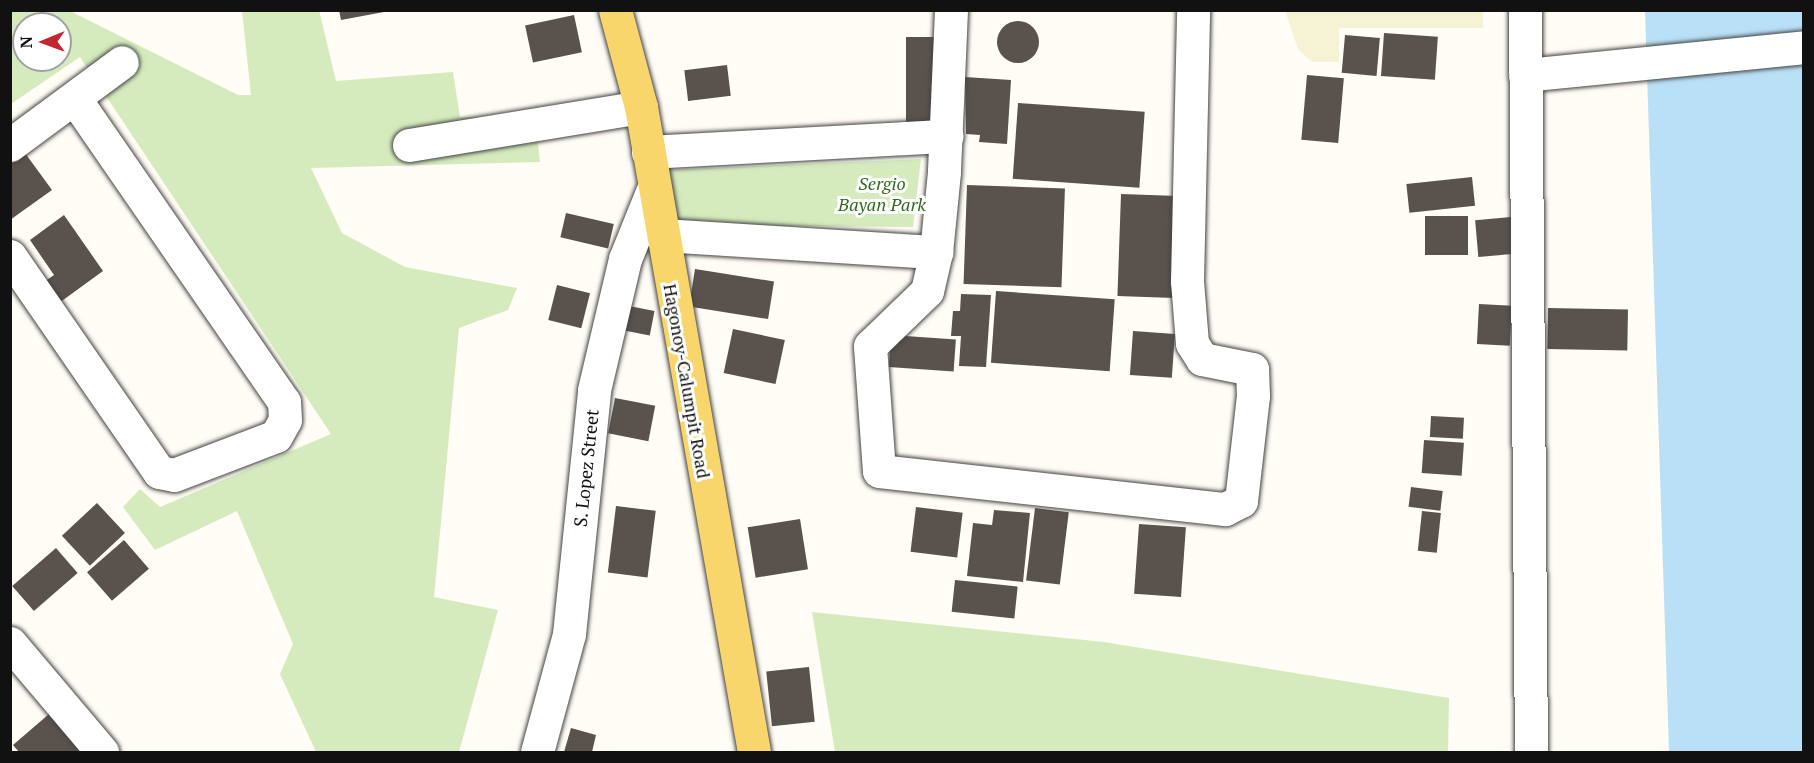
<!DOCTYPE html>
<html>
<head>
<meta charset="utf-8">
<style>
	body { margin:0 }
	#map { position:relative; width:1814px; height:763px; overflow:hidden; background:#fffdf5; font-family:"PT Serif",serif }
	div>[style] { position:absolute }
	.farmland>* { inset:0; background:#f6f3d4 }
	.green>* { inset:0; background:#d5ebbd }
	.water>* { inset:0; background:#b9e0f7 }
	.building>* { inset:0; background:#5a524d; transform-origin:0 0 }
	.round { border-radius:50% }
	.roads { filter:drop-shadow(0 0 2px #444) drop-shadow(0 0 2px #444) }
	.minor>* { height:33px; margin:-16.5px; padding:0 16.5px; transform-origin:16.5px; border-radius:16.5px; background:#fff }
	.major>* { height:33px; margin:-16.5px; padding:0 16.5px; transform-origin:16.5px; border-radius:16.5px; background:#f9d66b }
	span { translate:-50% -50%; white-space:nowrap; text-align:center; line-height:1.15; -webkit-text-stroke:6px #fff; paint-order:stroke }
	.park-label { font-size:18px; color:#2f6b1f; font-style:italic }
	.street-label { font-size:18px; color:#111 }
	.frame { position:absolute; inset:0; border:12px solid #111; pointer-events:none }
	.north { position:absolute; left:12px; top:12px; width:60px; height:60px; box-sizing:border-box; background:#fff; border:2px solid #a0a0a0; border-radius:50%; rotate:269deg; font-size:16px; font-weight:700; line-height:24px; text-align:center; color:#111 }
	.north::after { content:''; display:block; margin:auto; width:21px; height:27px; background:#c4262e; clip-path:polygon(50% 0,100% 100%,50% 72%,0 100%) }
</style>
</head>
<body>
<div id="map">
	<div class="farmland">
		<div style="clip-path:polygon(1285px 11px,1483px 11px,1483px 28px,1339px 28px,1339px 62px,1312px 62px,1298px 49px)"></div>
	</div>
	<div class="green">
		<div style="clip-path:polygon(evenodd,319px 10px,336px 81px,453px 72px,460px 117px,535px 117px,540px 162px,311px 168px,342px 233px,405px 267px,517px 288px,508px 310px,459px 328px,434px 597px,498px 610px,459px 752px,316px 752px,280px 674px,293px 644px,237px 511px,155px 550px,123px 507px,140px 489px,160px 507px,331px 434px,80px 57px,11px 104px,11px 11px,70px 11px,238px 95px,251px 95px,242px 11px,319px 10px,24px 24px,60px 24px,60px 60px,24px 60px,24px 24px)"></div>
		<div style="clip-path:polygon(921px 159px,913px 227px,675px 225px,665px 170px)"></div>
		<div style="clip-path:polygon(812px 612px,1104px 642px,1449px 698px,1448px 752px,835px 752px)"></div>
	</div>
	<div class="water">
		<div style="clip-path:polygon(1645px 11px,1803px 11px,1803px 752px,1669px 752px)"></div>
	</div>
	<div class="building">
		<div style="clip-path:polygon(339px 10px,384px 10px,384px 12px,341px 20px)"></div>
		<div style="left:574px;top:15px;width:38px;height:50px;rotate:78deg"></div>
		<div class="round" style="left:997px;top:21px;width:42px;height:42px"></div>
		<div style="left:1384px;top:33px;width:54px;height:43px;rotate:4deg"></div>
		<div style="left:1345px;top:35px;width:35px;height:38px;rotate:5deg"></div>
		<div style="left:906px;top:37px;width:37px;height:88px"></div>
		<div style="left:727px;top:65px;width:31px;height:43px;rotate:83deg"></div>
		<div style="left:1307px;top:75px;width:37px;height:65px;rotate:5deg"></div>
		<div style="clip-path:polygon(965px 77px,1011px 80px,1007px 144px,979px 142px,980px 135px,966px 134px)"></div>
		<div style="left:1018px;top:103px;width:127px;height:76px;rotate:4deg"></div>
		<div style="clip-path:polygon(25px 153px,52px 190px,10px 220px,10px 164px)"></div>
		<div style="left:1472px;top:177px;width:29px;height:66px;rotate:84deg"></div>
		<div style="left:967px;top:185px;width:98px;height:99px;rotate:2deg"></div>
		<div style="left:1121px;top:194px;width:57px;height:102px;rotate:2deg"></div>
		<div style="left:566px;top:213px;width:49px;height:25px;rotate:13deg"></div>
		<div style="clip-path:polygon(64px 215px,103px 271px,59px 303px,44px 282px,54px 275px,30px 240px)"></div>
		<div style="left:1468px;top:216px;width:39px;height:43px;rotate:90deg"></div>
		<div style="left:1511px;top:217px;width:37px;height:36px;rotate:85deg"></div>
		<div style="left:695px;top:269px;width:80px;height:38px;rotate:9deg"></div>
		<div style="left:557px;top:285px;width:34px;height:36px;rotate:14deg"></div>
		<div style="left:996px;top:291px;width:119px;height:72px;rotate:4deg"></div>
		<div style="clip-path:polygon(961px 294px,991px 295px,986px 367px,959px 366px,961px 336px,951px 336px,953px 311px,960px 311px)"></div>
		<div style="left:1479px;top:304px;width:33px;height:40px;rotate:3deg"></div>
		<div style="left:629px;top:306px;width:26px;height:25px;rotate:11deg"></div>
		<div style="left:1548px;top:308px;width:80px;height:41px;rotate:1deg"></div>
		<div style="left:733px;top:329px;width:53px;height:45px;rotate:12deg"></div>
		<div style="left:1133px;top:331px;width:42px;height:44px;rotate:4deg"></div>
		<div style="left:891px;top:335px;width:65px;height:32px;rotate:4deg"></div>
		<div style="left:615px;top:398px;width:41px;height:36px;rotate:11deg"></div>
		<div style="left:1431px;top:416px;width:33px;height:21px;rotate:3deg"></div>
		<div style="left:1424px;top:440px;width:40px;height:33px;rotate:4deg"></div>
		<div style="left:1411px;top:487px;width:32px;height:20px;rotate:7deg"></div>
		<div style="left:97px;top:503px;width:41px;height:48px;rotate:47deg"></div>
		<div style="left:616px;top:506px;width:40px;height:67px;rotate:7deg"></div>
		<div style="left:916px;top:507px;width:47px;height:45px;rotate:7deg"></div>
		<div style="left:1035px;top:508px;width:34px;height:73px;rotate:7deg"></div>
		<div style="clip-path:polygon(994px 510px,1030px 513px,1023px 582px,967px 576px,973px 523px,992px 525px)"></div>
		<div style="left:1422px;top:511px;width:19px;height:40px;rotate:6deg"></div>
		<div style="left:800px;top:519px;width:51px;height:53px;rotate:81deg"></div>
		<div style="left:1139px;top:524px;width:47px;height:70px;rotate:4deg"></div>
		<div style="left:124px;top:540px;width:38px;height:49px;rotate:49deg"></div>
		<div style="left:56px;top:548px;width:33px;height:58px;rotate:49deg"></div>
		<div style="left:955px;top:580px;width:63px;height:32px;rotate:6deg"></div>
		<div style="left:809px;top:667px;width:55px;height:43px;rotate:84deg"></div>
		<div style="clip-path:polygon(49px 714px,82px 752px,19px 752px,13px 745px)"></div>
		<div style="clip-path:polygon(571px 728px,596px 735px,592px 752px,564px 752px)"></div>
	</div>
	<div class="roads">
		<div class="minor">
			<div style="left:951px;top:10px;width:162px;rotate:92.5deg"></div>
			<div style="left:944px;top:172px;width:80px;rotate:95.7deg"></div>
			<div style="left:936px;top:252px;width:40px;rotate:103deg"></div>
			<div style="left:927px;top:291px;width:79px;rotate:136deg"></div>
			<div style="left:870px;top:346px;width:125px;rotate:85.9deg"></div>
			<div style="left:879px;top:471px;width:348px;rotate:6.3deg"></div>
			<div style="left:1225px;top:509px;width:18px;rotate:-27deg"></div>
			<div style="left:1241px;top:501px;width:106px;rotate:-83.5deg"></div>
			<div style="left:1253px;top:396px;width:27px;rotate:-92deg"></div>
			<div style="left:1252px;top:369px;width:51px;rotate:-168.7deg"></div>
			<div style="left:1202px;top:359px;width:19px;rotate:-122deg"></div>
			<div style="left:1192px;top:343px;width:62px;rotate:-94.6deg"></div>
			<div style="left:1187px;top:281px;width:271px;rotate:-88.7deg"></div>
			<div style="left:1525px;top:10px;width:742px;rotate:89.54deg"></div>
			<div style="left:1525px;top:75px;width:280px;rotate:-5.7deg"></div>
			<div style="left:10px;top:145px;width:139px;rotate:-36.5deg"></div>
			<div style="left:409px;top:145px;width:235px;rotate:-9.3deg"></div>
			<div style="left:648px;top:152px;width:299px;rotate:-3.1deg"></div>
			<div style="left:663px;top:235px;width:274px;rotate:3.6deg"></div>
			<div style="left:10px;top:256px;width:262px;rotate:55.4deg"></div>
			<div style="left:159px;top:472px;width:15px;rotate:11deg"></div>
			<div style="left:174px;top:475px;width:109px;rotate:-20.9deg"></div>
			<div style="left:276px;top:436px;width:18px;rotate:-61deg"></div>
			<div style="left:285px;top:420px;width:18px;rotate:-93deg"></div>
			<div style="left:284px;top:402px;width:367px;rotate:-124.6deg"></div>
			<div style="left:10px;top:643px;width:143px;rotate:49.8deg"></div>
			<div style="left:537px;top:752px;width:122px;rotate:-74.8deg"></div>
			<div style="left:569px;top:634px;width:245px;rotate:-84.1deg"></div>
			<div style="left:594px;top:390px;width:135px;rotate:-76.7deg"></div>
			<div style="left:625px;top:259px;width:78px;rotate:-68.1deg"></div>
		</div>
		<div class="major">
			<div style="left:615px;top:10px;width:100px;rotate:75deg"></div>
			<div style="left:641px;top:107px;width:655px;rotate:80.06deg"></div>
		</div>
	</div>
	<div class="park-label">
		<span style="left:882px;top:194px">Sergio<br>Bayan Park</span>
	</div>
	<div class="street-label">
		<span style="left:687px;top:381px;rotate:80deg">Hagonoy-Calumpit Road</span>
		<span style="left:586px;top:468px;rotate:-84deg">S. Lopez Street</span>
	</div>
	<div class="frame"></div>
	<div class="north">N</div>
</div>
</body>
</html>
